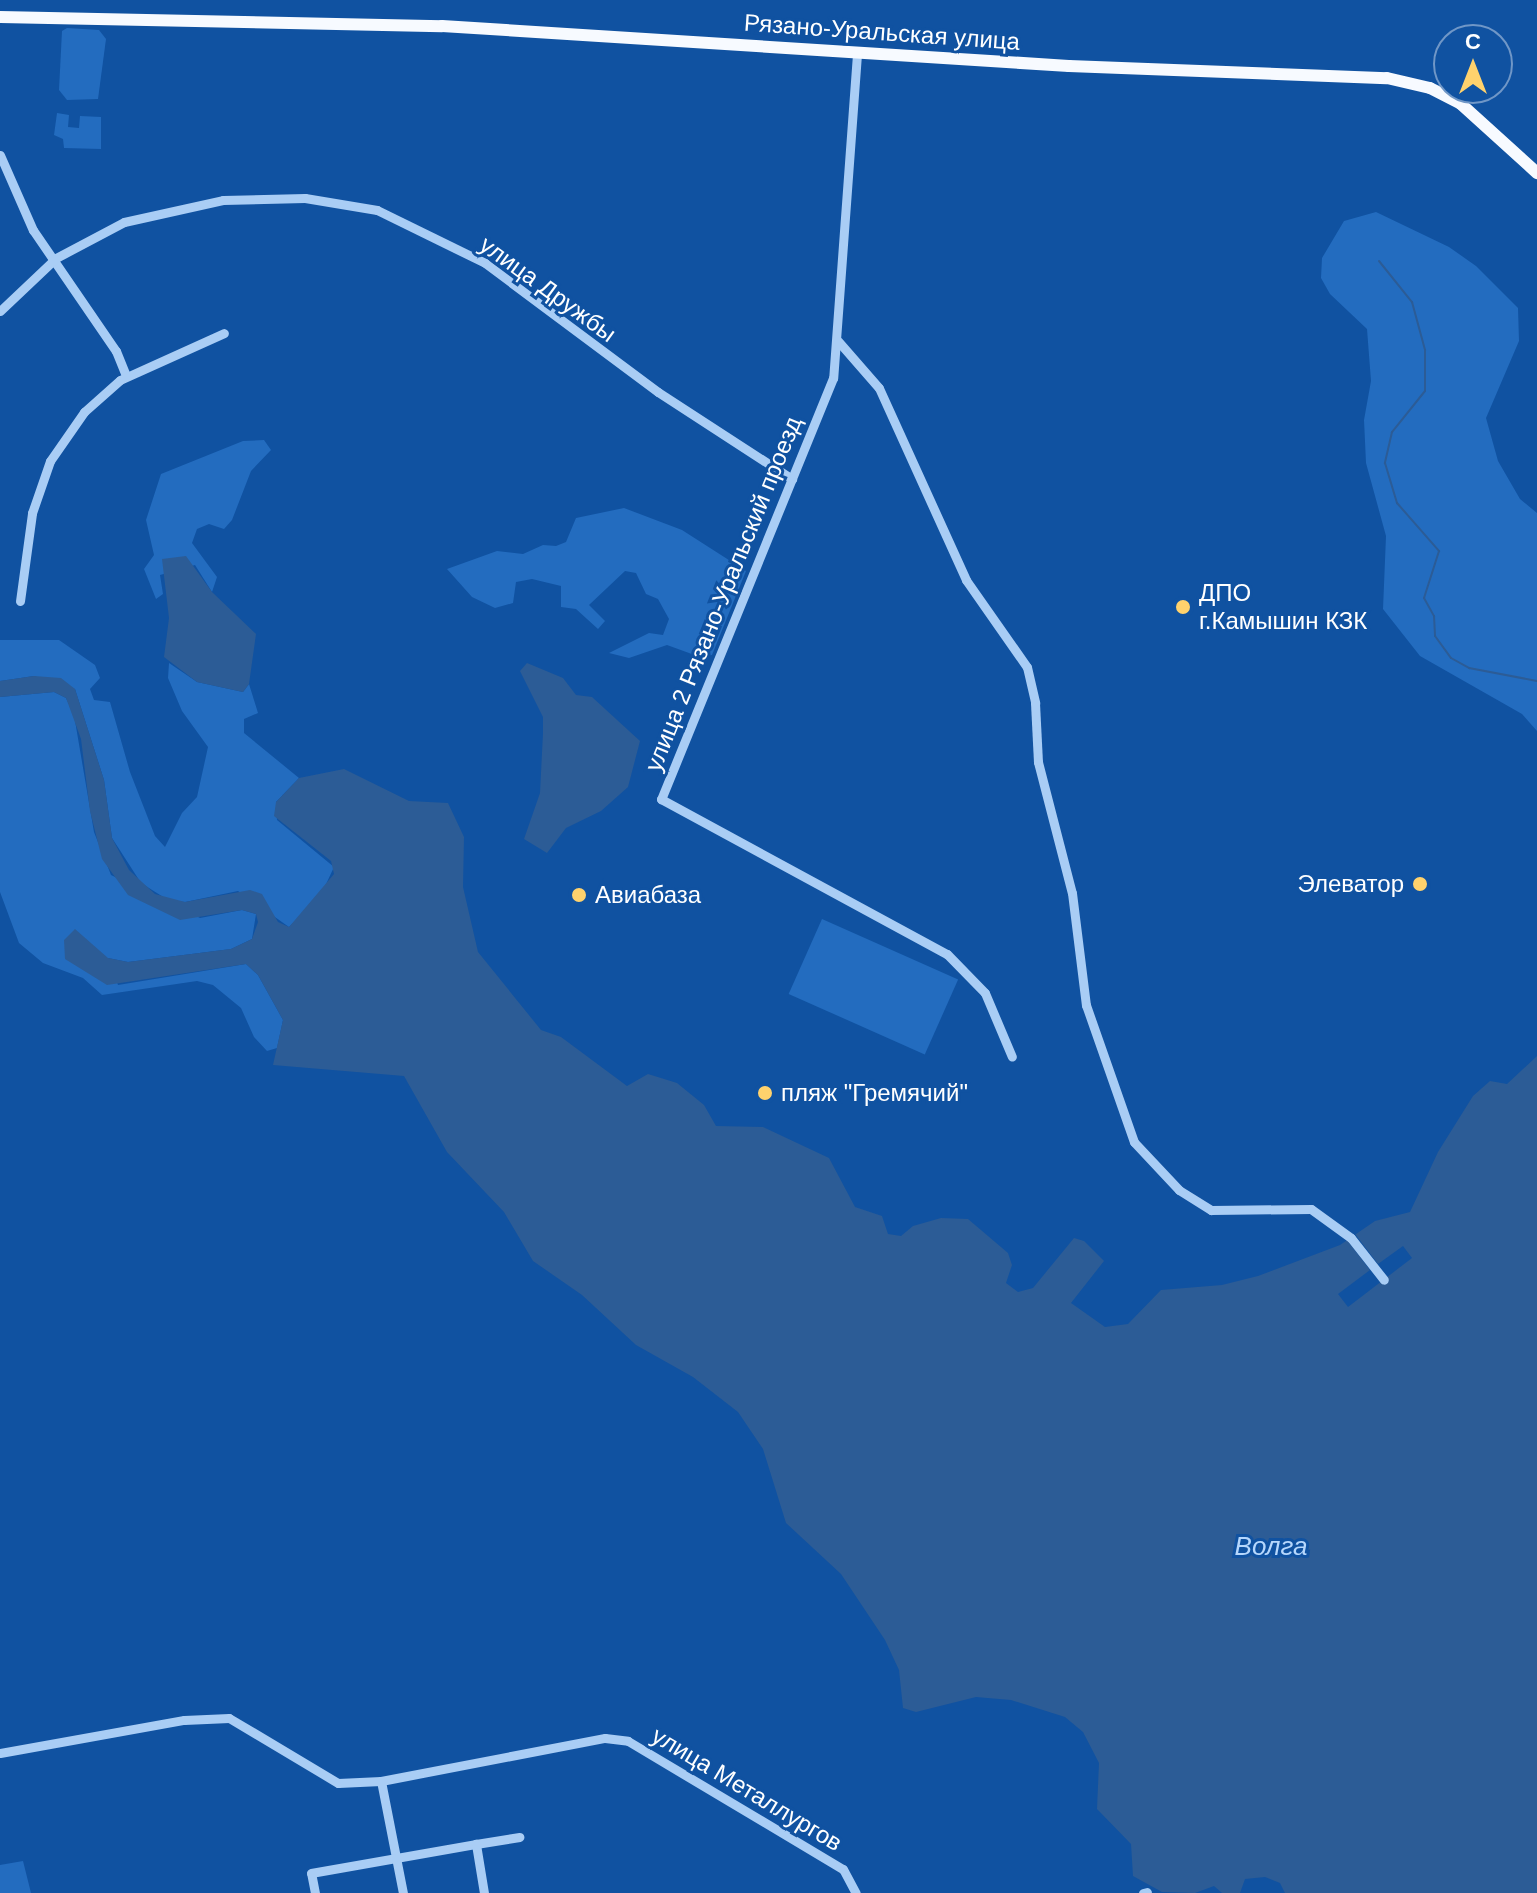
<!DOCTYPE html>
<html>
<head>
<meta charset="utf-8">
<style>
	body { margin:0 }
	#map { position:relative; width:1537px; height:1893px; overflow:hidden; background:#1052a1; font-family:Arial,sans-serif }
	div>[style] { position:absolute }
	.green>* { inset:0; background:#236cbf; transform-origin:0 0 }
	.water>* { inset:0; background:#2c5c96 }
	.pier>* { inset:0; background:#1052a1 }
	.stream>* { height:2px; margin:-1px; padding:0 1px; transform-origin:1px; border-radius:1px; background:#2c5c96 }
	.minor>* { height:9px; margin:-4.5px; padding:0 4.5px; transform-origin:4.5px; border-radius:4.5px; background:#a9cdf5 }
	.major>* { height:12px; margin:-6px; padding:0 6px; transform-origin:6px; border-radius:6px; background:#f7faff }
	.dots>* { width:22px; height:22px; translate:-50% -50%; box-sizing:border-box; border:4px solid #1052a1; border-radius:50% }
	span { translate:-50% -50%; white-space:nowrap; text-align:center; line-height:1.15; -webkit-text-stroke:6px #1052a1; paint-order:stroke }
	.street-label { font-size:24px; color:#fff }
	.poi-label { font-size:24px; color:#fff }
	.left { translate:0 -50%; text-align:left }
	.right { translate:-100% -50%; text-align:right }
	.water-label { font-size:26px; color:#b6d7fc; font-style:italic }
	.north { position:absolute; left:1433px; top:24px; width:80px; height:80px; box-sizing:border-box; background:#1052a1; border:2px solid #7097c7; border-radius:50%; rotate:0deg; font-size:22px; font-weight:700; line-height:32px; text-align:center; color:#fff }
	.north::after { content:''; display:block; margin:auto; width:28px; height:36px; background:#ffd26d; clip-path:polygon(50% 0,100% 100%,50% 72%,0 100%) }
</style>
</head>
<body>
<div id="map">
	<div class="green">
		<div style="clip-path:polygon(67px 28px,99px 30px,106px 39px,98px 99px,67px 100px,59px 90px,62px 31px)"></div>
		<div style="clip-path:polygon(57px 113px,69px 115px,68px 127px,79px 128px,80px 116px,101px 117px,101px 149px,64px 148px,63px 139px,54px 135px)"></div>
		<div style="clip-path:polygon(1376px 212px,1449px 247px,1476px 266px,1518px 308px,1519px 341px,1486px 418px,1498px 461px,1520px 499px,1537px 513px,1537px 731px,1522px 714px,1420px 656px,1383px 609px,1386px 536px,1366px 463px,1364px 420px,1371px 381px,1367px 329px,1330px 294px,1321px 278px,1322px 258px,1344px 221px)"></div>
		<div style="clip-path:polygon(264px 440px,271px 450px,251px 471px,232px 520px,224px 529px,209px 524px,197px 529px,192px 543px,217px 577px,212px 592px,195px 565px,160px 575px,163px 594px,156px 599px,144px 569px,154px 555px,146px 520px,161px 474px,243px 441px)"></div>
		<div style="clip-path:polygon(624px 508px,682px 530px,746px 571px,712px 655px,700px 657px,667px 645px,629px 658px,609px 653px,649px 633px,663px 635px,669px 619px,658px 599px,646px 594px,636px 573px,625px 571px,589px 605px,605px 621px,598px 629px,576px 609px,561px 607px,561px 586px,532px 579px,516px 582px,513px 603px,495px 608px,472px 597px,447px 569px,497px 551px,523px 554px,543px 545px,556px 546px,566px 542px,576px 518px)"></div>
		<div style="clip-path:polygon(0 640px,59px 640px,95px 665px,100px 678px,90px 689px,94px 700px,110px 702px,130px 772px,155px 836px,165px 847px,182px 813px,197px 797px,208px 747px,182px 711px,168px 678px,169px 663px,197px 682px,243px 692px,249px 684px,258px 713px,244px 719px,244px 733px,299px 778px,276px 802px,277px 820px,334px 867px,321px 895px,289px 927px,238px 891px,185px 902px,168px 900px,141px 883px,112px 838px,104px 780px,75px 689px,34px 676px,0 681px)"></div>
		<div style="clip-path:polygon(54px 692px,66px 698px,74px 715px,94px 832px,111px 875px,200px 918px,242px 910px,256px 914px,252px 939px,231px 949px,128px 962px,108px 958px,118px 985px,246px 964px,258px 975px,283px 1020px,277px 1048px,267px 1051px,254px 1037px,241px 1008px,213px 985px,197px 981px,102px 995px,83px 978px,43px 963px,19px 943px,0 892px,0 697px)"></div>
		<div style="left:822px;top:919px;width:149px;height:82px;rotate:24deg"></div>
		<div style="clip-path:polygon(23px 1861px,31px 1893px,0 1893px,0 1865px)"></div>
	</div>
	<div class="water">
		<div style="clip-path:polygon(186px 556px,212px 592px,256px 634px,249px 684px,243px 692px,197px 682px,164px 657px,169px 618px,162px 559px)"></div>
		<div style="clip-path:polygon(527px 663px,563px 678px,576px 695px,592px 697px,640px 741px,628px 787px,601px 811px,566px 828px,547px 853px,524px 839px,540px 793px,543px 733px,543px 717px,520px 671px)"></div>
		<div style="clip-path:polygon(34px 676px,61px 678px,75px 689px,104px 780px,112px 838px,129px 870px,155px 894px,185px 902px,250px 890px,262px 894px,278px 922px,289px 927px,334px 874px,331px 861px,274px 816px,276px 802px,299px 778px,344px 769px,409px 801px,448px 803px,464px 837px,463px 887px,478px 952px,541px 1030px,561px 1037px,627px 1086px,648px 1074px,677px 1083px,704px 1105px,716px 1126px,763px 1127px,829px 1158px,855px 1207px,882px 1216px,888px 1234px,901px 1236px,913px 1226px,941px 1218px,968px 1219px,1008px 1253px,1012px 1265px,1006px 1283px,1018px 1292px,1033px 1288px,1074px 1238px,1084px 1241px,1104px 1261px,1071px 1303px,1105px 1327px,1128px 1324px,1161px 1290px,1222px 1285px,1258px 1276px,1340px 1245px,1375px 1221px,1410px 1212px,1438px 1152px,1473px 1096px,1490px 1081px,1507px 1084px,1537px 1056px,1537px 1893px,1285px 1893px,1280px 1883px,1265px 1877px,1245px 1879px,1240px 1893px,1222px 1893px,1214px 1886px,1195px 1893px,1162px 1892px,1133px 1876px,1131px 1844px,1097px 1809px,1099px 1763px,1083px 1732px,1065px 1717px,1011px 1700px,976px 1697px,916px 1712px,903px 1708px,899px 1670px,885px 1640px,841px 1574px,786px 1523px,763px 1449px,738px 1412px,693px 1377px,636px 1345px,582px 1295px,533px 1261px,504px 1212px,447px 1152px,404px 1076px,273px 1065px,283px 1020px,258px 975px,246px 964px,107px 985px,65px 959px,64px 940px,75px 929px,108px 958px,128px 962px,231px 949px,252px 939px,258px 922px,256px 914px,242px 910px,180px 920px,128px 895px,102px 859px,90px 811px,81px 739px,66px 698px,54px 692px,0 697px,0 681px)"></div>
	</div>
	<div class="pier">
		<div style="clip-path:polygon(1355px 1234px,1378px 1264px,1403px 1246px,1412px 1258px,1348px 1307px,1338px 1294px,1370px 1270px,1347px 1240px)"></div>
	</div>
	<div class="stream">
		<div style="left:1379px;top:261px;width:53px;rotate:51.2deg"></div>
		<div style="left:1412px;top:302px;width:50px;rotate:74.8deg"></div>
		<div style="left:1425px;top:350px;width:41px;rotate:90deg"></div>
		<div style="left:1425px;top:391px;width:53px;rotate:128.8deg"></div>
		<div style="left:1392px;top:432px;width:32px;rotate:103deg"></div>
		<div style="left:1385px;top:463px;width:42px;rotate:73.3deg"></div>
		<div style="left:1397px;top:503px;width:64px;rotate:48.8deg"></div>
		<div style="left:1439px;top:551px;width:49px;rotate:107.7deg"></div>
		<div style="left:1424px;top:598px;width:21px;rotate:61deg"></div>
		<div style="left:1434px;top:616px;width:20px;rotate:87deg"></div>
		<div style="left:1435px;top:636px;width:27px;rotate:54deg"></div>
		<div style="left:1451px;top:658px;width:21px;rotate:29deg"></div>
		<div style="left:1469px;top:668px;width:69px;rotate:10.8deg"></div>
	</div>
	<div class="minor">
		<div style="left:857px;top:54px;width:325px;rotate:94.2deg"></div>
		<div style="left:833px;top:378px;width:455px;rotate:112.2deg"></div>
		<div style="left:661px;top:799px;width:325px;rotate:28.5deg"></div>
		<div style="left:947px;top:954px;width:54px;rotate:45.7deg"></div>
		<div style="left:985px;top:993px;width:69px;rotate:67.1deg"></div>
		<div style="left:0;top:155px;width:82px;rotate:66.3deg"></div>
		<div style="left:33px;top:230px;width:147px;rotate:55.6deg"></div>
		<div style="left:116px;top:351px;width:27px;rotate:68deg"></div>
		<div style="left:0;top:311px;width:77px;rotate:-43.4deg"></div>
		<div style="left:56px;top:258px;width:77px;rotate:-27.9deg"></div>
		<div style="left:124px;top:222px;width:101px;rotate:-12.5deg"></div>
		<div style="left:223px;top:200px;width:82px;rotate:-1.4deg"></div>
		<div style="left:305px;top:198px;width:73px;rotate:9.5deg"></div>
		<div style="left:377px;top:210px;width:120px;rotate:26.1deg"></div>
		<div style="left:485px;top:263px;width:216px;rotate:36.7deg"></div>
		<div style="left:658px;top:392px;width:160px;rotate:33deg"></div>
		<div style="left:838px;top:341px;width:62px;rotate:48.9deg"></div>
		<div style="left:879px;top:388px;width:211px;rotate:65.6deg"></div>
		<div style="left:966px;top:580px;width:106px;rotate:55deg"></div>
		<div style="left:1027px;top:667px;width:37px;rotate:77deg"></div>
		<div style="left:1035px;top:703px;width:59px;rotate:87.1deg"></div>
		<div style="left:1038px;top:762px;width:135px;rotate:75.5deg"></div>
		<div style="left:1072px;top:893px;width:113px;rotate:82.9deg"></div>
		<div style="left:1086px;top:1005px;width:145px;rotate:70.7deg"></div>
		<div style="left:1134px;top:1142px;width:66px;rotate:46.8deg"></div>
		<div style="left:1179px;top:1190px;width:38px;rotate:32deg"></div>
		<div style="left:1211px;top:1210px;width:100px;rotate:-0.6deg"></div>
		<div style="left:1311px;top:1209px;width:49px;rotate:35.9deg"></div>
		<div style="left:1351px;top:1238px;width:53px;rotate:51.8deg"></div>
		<div style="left:20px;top:601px;width:89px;rotate:-82.2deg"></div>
		<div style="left:32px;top:513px;width:55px;rotate:-70.9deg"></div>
		<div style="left:50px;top:461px;width:60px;rotate:-55.2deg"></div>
		<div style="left:84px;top:412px;width:48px;rotate:-41.6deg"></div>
		<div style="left:120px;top:380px;width:114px;rotate:-24.3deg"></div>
		<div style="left:0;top:1753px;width:187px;rotate:-10.2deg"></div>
		<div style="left:184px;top:1720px;width:45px;rotate:-2.5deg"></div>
		<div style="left:229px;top:1718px;width:127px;rotate:30.8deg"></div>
		<div style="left:338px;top:1783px;width:43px;rotate:-2.7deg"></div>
		<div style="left:381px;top:1781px;width:228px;rotate:-10.9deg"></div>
		<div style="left:605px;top:1738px;width:23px;rotate:7deg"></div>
		<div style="left:628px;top:1741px;width:250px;rotate:30.8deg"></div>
		<div style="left:843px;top:1869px;width:27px;rotate:62deg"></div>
		<div style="left:381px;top:1781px;width:114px;rotate:78.9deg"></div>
		<div style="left:315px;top:1893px;width:20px;rotate:-101deg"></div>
		<div style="left:311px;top:1873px;width:168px;rotate:-10deg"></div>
		<div style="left:484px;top:1893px;width:50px;rotate:-99.3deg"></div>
		<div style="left:476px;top:1844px;width:44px;rotate:-9.2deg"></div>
		<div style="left:1143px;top:1893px;width:4px;rotate:-14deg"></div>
	</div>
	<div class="major">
		<div style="left:0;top:17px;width:442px;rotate:1.2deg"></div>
		<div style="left:442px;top:26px;width:628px;rotate:3.65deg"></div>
		<div style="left:1069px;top:66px;width:318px;rotate:2.2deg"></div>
		<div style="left:1387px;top:78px;width:44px;rotate:13.1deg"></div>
		<div style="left:1430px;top:88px;width:35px;rotate:27deg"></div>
		<div style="left:1461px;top:104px;width:103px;rotate:42.2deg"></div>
	</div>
	<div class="dots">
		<div style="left:1183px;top:607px;background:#ffd26d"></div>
		<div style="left:1420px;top:884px;background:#ffd26d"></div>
		<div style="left:579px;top:895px;background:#ffd26d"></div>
		<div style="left:765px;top:1093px;background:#ffd26d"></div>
	</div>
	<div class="street-label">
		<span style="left:882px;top:32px;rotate:4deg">Рязано-Уральская улица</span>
		<span style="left:548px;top:289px;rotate:36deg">улица Дружбы</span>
		<span style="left:723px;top:594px;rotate:-68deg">улица 2 Рязано-Уральский проезд</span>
		<span style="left:747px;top:1789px;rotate:31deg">улица Металлургов</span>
	</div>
	<div class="poi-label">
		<span class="left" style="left:1199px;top:607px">ДПО<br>г.Камышин КЗК</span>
		<span class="right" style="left:1404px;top:884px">Элеватор</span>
		<span class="left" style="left:595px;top:895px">Авиабаза</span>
		<span class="left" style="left:781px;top:1093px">пляж "Гремячий"</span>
	</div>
	<div class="water-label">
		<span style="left:1271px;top:1547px">Волга</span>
	</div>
	<div class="north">С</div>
</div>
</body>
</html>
